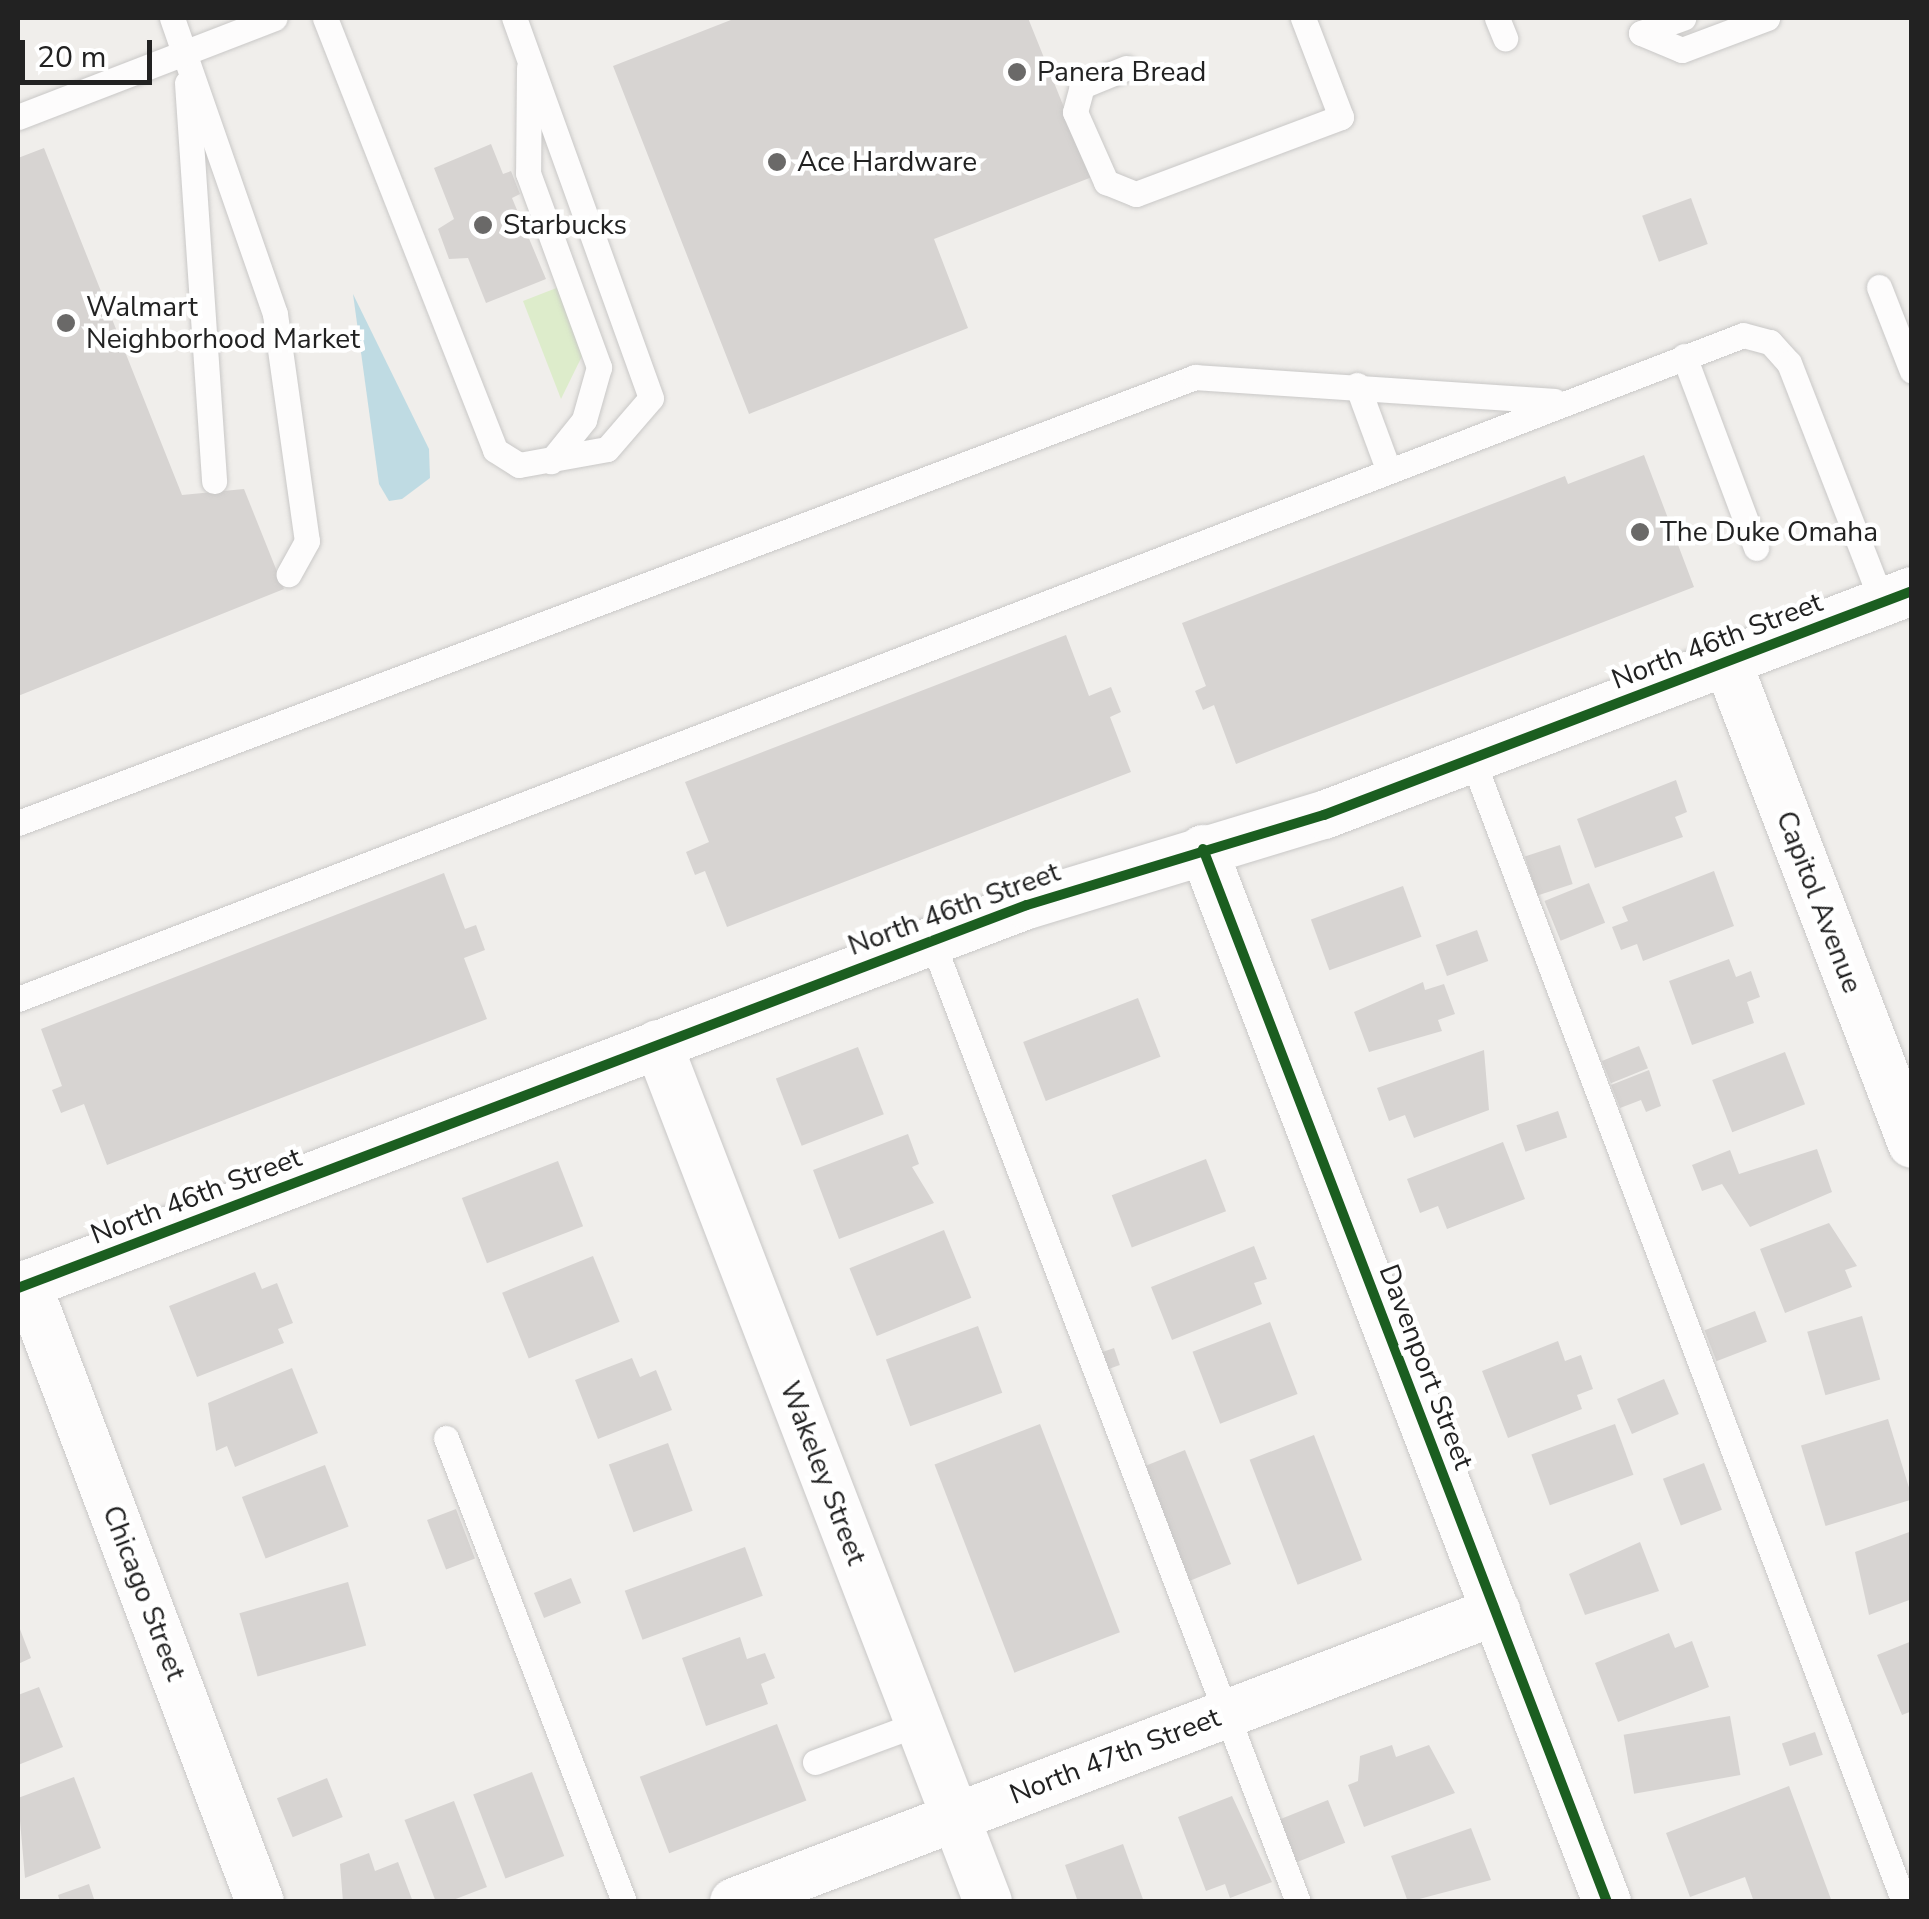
<!DOCTYPE html>
<html>
<head>
<meta charset="utf-8">
<style>
	body { margin:0 }
	#map { position:relative; width:1929px; height:1919px; overflow:hidden; background:#f0eeeb; font-family:"Nunito Sans",sans-serif }
	div>[style] { position:absolute }
	.grass>* { inset:0; background:#ddeccb }
	.water>* { inset:0; background:#bfdbe3 }
	.building>* { inset:0; background:#d7d4d2; transform-origin:0 0 }
	.roads { filter:drop-shadow(0 0 2px #c9c8c7) drop-shadow(0 0 2px #c9c8c7) }
	.lane>* { height:25px; margin:-12.5px; padding:0 12.5px; transform-origin:12.5px; border-radius:12.5px; background:#fdfcfc }
	.street>* { height:48px; margin:-24px; padding:0 24px; transform-origin:24px; border-radius:24px; background:#fdfcfc }
	.cycleway>* { height:10px; margin:-5px; padding:0 5px; transform-origin:5px; border-radius:5px; background:#1b5e20 }
	.dots>* { width:28px; height:28px; translate:-50% -50%; box-sizing:border-box; border:5px solid #fff; border-radius:50% }
	span { translate:-50% -50%; white-space:nowrap; text-align:center; line-height:1.15; -webkit-text-stroke:9px #fff; paint-order:stroke }
	.poi-label { font-size:28px; color:#222 }
	.left { translate:0 -50%; text-align:left }
	.street-label { font-size:28px; color:#222 }
	.frame { position:absolute; inset:0; border:20px solid #222; pointer-events:none }
	.scale { position:absolute; left:20px; top:40px; width:132px; height:45px; box-sizing:border-box; border:5px solid #222; border-top:0; padding-left:12px; font-size:30px; line-height:35px; white-space:nowrap; color:#222; -webkit-text-stroke:8px #fff; paint-order:stroke }
</style>
</head>
<body>
<div id="map">
	<div class="grass">
		<div style="clip-path:polygon(559px 287px,584px 352px,561px 399px,523px 301px)"></div>
	</div>
	<div class="water">
		<div style="clip-path:polygon(353px 294px,429px 449px,430px 478px,402px 499px,389px 501px,379px 484px)"></div>
	</div>
	<div class="building">
		<div style="clip-path:polygon(736px 18px,1028px 18px,1092px 177px,934px 239px,968px 328px,749px 414px,613px 66px)"></div>
		<div style="clip-path:polygon(491px 144px,503px 174px,511px 171px,520px 194px,512px 198px,546px 279px,486px 303px,468px 258px,449px 259px,438px 229px,454px 219px,434px 168px)"></div>
		<div style="clip-path:polygon(44px 148px,182px 495px,244px 489px,284px 589px,18px 696px,18px 158px)"></div>
		<div style="left:1691px;top:198px;width:49px;height:52px;rotate:70deg"></div>
		<div style="clip-path:polygon(1644px 455px,1694px 587px,1236px 764px,1214px 705px,1203px 710px,1195px 691px,1206px 686px,1182px 623px,1565px 476px,1568px 484px)"></div>
		<div style="clip-path:polygon(1066px 635px,1089px 696px,1111px 687px,1121px 712px,1110px 717px,1131px 772px,727px 927px,705px 871px,695px 875px,686px 852px,709px 842px,685px 782px)"></div>
		<div style="clip-path:polygon(1676px 780px,1687px 812px,1675px 817px,1683px 837px,1595px 868px,1577px 819px)"></div>
		<div style="left:1560px;top:845px;width:41px;height:37px;rotate:72deg"></div>
		<div style="clip-path:polygon(1714px 871px,1734px 926px,1643px 961px,1637px 944px,1621px 950px,1612px 927px,1628px 921px,1622px 907px)"></div>
		<div style="clip-path:polygon(444px 873px,465px 929px,476px 925px,485px 950px,464px 958px,487px 1019px,107px 1165px,84px 1104px,61px 1113px,52px 1090px,62px 1086px,41px 1029px)"></div>
		<div style="left:1589px;top:883px;width:43px;height:48px;rotate:68deg"></div>
		<div style="left:1403px;top:886px;width:54px;height:98px;rotate:70deg"></div>
		<div style="left:1477px;top:930px;width:33px;height:44px;rotate:70deg"></div>
		<div style="clip-path:polygon(1729px 959px,1736px 977px,1751px 971px,1760px 997px,1747px 1002px,1754px 1023px,1692px 1045px,1669px 981px)"></div>
		<div style="clip-path:polygon(1423px 982px,1425px 990px,1444px 984px,1455px 1014px,1438px 1020px,1442px 1031px,1369px 1052px,1354px 1012px)"></div>
		<div style="left:1138px;top:998px;width:63px;height:123px;rotate:69deg"></div>
		<div style="left:1639px;top:1046px;width:24px;height:40px;rotate:68deg"></div>
		<div style="left:858px;top:1047px;width:72px;height:88px;rotate:69deg"></div>
		<div style="clip-path:polygon(1484px 1050px,1489px 1110px,1414px 1138px,1405px 1115px,1389px 1121px,1377px 1088px)"></div>
		<div style="left:1785px;top:1052px;width:56px;height:78px;rotate:69deg"></div>
		<div style="clip-path:polygon(1649px 1070px,1661px 1106px,1646px 1112px,1641px 1100px,1620px 1108px,1611px 1085px)"></div>
		<div style="left:1558px;top:1111px;width:28px;height:44px;rotate:71deg"></div>
		<div style="clip-path:polygon(908px 1134px,919px 1164px,912px 1167px,934px 1203px,839px 1239px,813px 1170px)"></div>
		<div style="clip-path:polygon(1503px 1142px,1525px 1199px,1447px 1229px,1438px 1206px,1420px 1213px,1407px 1179px)"></div>
		<div style="clip-path:polygon(1817px 1149px,1832px 1192px,1750px 1227px,1722px 1184px,1702px 1191px,1692px 1165px,1730px 1150px,1739px 1174px)"></div>
		<div style="left:1206px;top:1159px;width:56px;height:101px;rotate:69deg"></div>
		<div style="left:558px;top:1161px;width:70px;height:103px;rotate:69deg"></div>
		<div style="clip-path:polygon(1829px 1223px,1857px 1266px,1845px 1270px,1852px 1287px,1785px 1313px,1760px 1249px)"></div>
		<div style="left:944px;top:1230px;width:73px;height:102px;rotate:68deg"></div>
		<div style="clip-path:polygon(1254px 1246px,1267px 1279px,1254px 1283px,1262px 1304px,1172px 1340px,1151px 1287px)"></div>
		<div style="left:593px;top:1256px;width:71px;height:98px;rotate:68deg"></div>
		<div style="clip-path:polygon(255px 1272px,262px 1289px,277px 1283px,293px 1323px,278px 1329px,284px 1343px,197px 1377px,169px 1306px)"></div>
		<div style="left:1755px;top:1311px;width:33px;height:54px;rotate:69deg"></div>
		<div style="left:1862px;top:1316px;width:66px;height:57px;rotate:74deg"></div>
		<div style="left:1270px;top:1322px;width:77px;height:83px;rotate:69deg"></div>
		<div style="left:978px;top:1326px;width:71px;height:98px;rotate:70deg"></div>
		<div style="clip-path:polygon(1558px 1341px,1565px 1361px,1581px 1355px,1593px 1389px,1577px 1395px,1582px 1409px,1508px 1438px,1482px 1371px)"></div>
		<div style="left:1114px;top:1348px;width:18px;height:15px;rotate:71deg"></div>
		<div style="clip-path:polygon(632px 1358px,640px 1377px,656px 1370px,672px 1410px,598px 1439px,575px 1380px)"></div>
		<div style="clip-path:polygon(292px 1368px,318px 1433px,235px 1467px,227px 1446px,216px 1451px,208px 1403px)"></div>
		<div style="left:1664px;top:1379px;width:38px;height:51px;rotate:67deg"></div>
		<div style="left:1888px;top:1419px;width:84px;height:91px;rotate:73deg"></div>
		<div style="left:1040px;top:1424px;width:223px;height:113px;rotate:69deg"></div>
		<div style="left:1615px;top:1424px;width:54px;height:89px;rotate:70deg"></div>
		<div style="left:1314px;top:1435px;width:134px;height:69px;rotate:69deg"></div>
		<div style="left:668px;top:1443px;width:72px;height:63px;rotate:70deg"></div>
		<div style="left:1185px;top:1450px;width:123px;height:47px;rotate:68deg"></div>
		<div style="left:1704px;top:1463px;width:50px;height:44px;rotate:69deg"></div>
		<div style="left:325px;top:1465px;width:66px;height:89px;rotate:69deg"></div>
		<div style="left:456px;top:1509px;width:53px;height:31px;rotate:69deg"></div>
		<div style="clip-path:polygon(1912px 1531px,1912px 1599px,1869px 1615px,1855px 1552px)"></div>
		<div style="clip-path:polygon(1640px 1542px,1659px 1591px,1585px 1615px,1569px 1574px)"></div>
		<div style="left:745px;top:1547px;width:52px;height:128px;rotate:70deg"></div>
		<div style="left:571px;top:1578px;width:27px;height:40px;rotate:68deg"></div>
		<div style="left:348px;top:1582px;width:66px;height:113px;rotate:74deg"></div>
		<div style="clip-path:polygon(18px 1624px,31px 1658px,18px 1664px)"></div>
		<div style="clip-path:polygon(1669px 1633px,1675px 1648px,1692px 1641px,1709px 1687px,1618px 1722px,1595px 1663px)"></div>
		<div style="clip-path:polygon(740px 1637px,747px 1659px,765px 1653px,775px 1678px,761px 1684px,768px 1704px,706px 1726px,682px 1658px)"></div>
		<div style="clip-path:polygon(1912px 1641px,1912px 1711px,1902px 1715px,1877px 1655px)"></div>
		<div style="clip-path:polygon(39px 1687px,63px 1747px,18px 1765px,18px 1695px)"></div>
		<div style="left:1730px;top:1716px;width:60px;height:108px;rotate:80deg"></div>
		<div style="left:777px;top:1724px;width:82px;height:147px;rotate:69deg"></div>
		<div style="left:1815px;top:1732px;width:24px;height:35px;rotate:71deg"></div>
		<div style="clip-path:polygon(1392px 1745px,1396px 1757px,1429px 1745px,1455px 1793px,1364px 1827px,1348px 1785px,1358px 1781px,1360px 1756px)"></div>
		<div style="left:532px;top:1772px;width:90px;height:63px;rotate:69deg"></div>
		<div style="clip-path:polygon(74px 1777px,101px 1848px,25px 1878px,18px 1798px)"></div>
		<div style="left:327px;top:1778px;width:42px;height:54px;rotate:68deg"></div>
		<div style="clip-path:polygon(1789px 1786px,1832px 1902px,1754px 1902px,1745px 1877px,1690px 1897px,1666px 1833px)"></div>
		<div style="clip-path:polygon(1232px 1796px,1272px 1882px,1230px 1898px,1225px 1884px,1206px 1891px,1178px 1817px)"></div>
		<div style="left:1328px;top:1800px;width:46px;height:53px;rotate:68deg"></div>
		<div style="left:454px;top:1801px;width:92px;height:53px;rotate:69deg"></div>
		<div style="clip-path:polygon(1471px 1828px,1491px 1880px,1408px 1902px,1391px 1856px)"></div>
		<div style="clip-path:polygon(1123px 1844px,1144px 1902px,1078px 1902px,1065px 1865px)"></div>
		<div style="clip-path:polygon(369px 1853px,375px 1871px,398px 1862px,413px 1902px,343px 1902px,340px 1864px)"></div>
		<div style="clip-path:polygon(89px 1884px,95px 1902px,60px 1902px,58px 1895px)"></div>
	</div>
	<div class="roads">
		<div class="lane">
			<div style="left:172px;top:18px;width:313px;rotate:70.8deg"></div>
			<div style="left:275px;top:314px;width:229px;rotate:82deg"></div>
			<div style="left:307px;top:541px;width:38px;rotate:119deg"></div>
			<div style="left:325px;top:18px;width:464px;rotate:68.5deg"></div>
			<div style="left:495px;top:450px;width:28px;rotate:32deg"></div>
			<div style="left:519px;top:465px;width:89px;rotate:-10.3deg"></div>
			<div style="left:607px;top:449px;width:67px;rotate:-49.2deg"></div>
			<div style="left:651px;top:398px;width:404px;rotate:-109.8deg"></div>
			<div style="left:1497px;top:18px;width:22px;rotate:68deg"></div>
			<div style="left:1641px;top:33px;width:44px;rotate:22.5deg"></div>
			<div style="left:1682px;top:50px;width:91px;rotate:-20.6deg"></div>
			<div style="left:1641px;top:33px;width:45px;rotate:-19.7deg"></div>
			<div style="left:529px;top:68px;width:105px;rotate:90.5deg"></div>
			<div style="left:528px;top:173px;width:207px;rotate:69.9deg"></div>
			<div style="left:599px;top:367px;width:55px;rotate:105.8deg"></div>
			<div style="left:584px;top:420px;width:53px;rotate:128.8deg"></div>
			<div style="left:1126px;top:68px;width:48px;rotate:157.8deg"></div>
			<div style="left:1082px;top:86px;width:27px;rotate:105deg"></div>
			<div style="left:1075px;top:112px;width:77px;rotate:66.1deg"></div>
			<div style="left:1106px;top:182px;width:32px;rotate:22deg"></div>
			<div style="left:1136px;top:194px;width:219px;rotate:-20.6deg"></div>
			<div style="left:1341px;top:117px;width:106px;rotate:-111deg"></div>
			<div style="left:187px;top:83px;width:399px;rotate:86.1deg"></div>
			<div style="left:18px;top:117px;width:275px;rotate:-21.1deg"></div>
			<div style="left:1879px;top:287px;width:90px;rotate:68.6deg"></div>
			<div style="left:1684px;top:356px;width:205px;rotate:69.4deg"></div>
			<div style="left:1357px;top:385px;width:90px;rotate:69.7deg"></div>
			<div style="left:1473px;top:761px;width:1220px;rotate:69.31deg"></div>
			<div style="left:18px;top:823px;width:1259px;rotate:-20.75deg"></div>
			<div style="left:1195px;top:377px;width:360px;rotate:3.8deg"></div>
			<div style="left:932px;top:941px;width:1028px;rotate:69.15deg"></div>
			<div style="left:18px;top:999px;width:1848px;rotate:-21.05deg"></div>
			<div style="left:1743px;top:335px;width:28px;rotate:15deg"></div>
			<div style="left:1770px;top:342px;width:28px;rotate:48deg"></div>
			<div style="left:1789px;top:363px;width:256px;rotate:68.7deg"></div>
			<div style="left:446px;top:1438px;width:497px;rotate:69deg"></div>
			<div style="left:815px;top:1762px;width:112px;rotate:-20.4deg"></div>
		</div>
		<div class="street">
			<div style="left:1727px;top:661px;width:517px;rotate:69.04deg"></div>
			<div style="left:1203px;top:849px;width:1128px;rotate:69.01deg"></div>
			<div style="left:658px;top:1044px;width:919px;rotate:68.96deg"></div>
			<div style="left:27px;top:1284px;width:660px;rotate:69.34deg"></div>
			<div style="left:18px;top:1288px;width:1079px;rotate:-20.79deg"></div>
			<div style="left:1027px;top:905px;width:310px;rotate:-16.9deg"></div>
			<div style="left:1324px;top:815px;width:629px;rotate:-20.85deg"></div>
			<div style="left:734px;top:1902px;width:816px;rotate:-20.9deg"></div>
		</div>
	</div>
	<div class="cycleway">
		<div style="left:1203px;top:849px;width:1128px;rotate:69.01deg"></div>
		<div style="left:18px;top:1288px;width:1079px;rotate:-20.79deg"></div>
		<div style="left:1027px;top:905px;width:310px;rotate:-16.9deg"></div>
		<div style="left:1324px;top:815px;width:629px;rotate:-20.85deg"></div>
	</div>
	<div class="dots">
		<div style="left:1017px;top:72px;background:#6a6968"></div>
		<div style="left:777px;top:162px;background:#6a6968"></div>
		<div style="left:483px;top:225px;background:#6a6968"></div>
		<div style="left:66px;top:323px;background:#6a6968"></div>
		<div style="left:1640px;top:532px;background:#6a6968"></div>
	</div>
	<div class="poi-label">
		<span class="left" style="left:1037px;top:72px">Panera Bread</span>
		<span class="left" style="left:797px;top:162px">Ace Hardware</span>
		<span class="left" style="left:503px;top:225px">Starbucks</span>
		<span class="left" style="left:86px;top:323px">Walmart<br>Neighborhood Market</span>
		<span class="left" style="left:1660px;top:532px">The Duke Omaha</span>
	</div>
	<div class="street-label">
		<span style="left:1717px;top:641px;rotate:-21deg">North 46th Street</span>
		<span style="left:1819px;top:902px;rotate:69deg">Capitol Avenue</span>
		<span style="left:954px;top:909px;rotate:-20deg">North 46th Street</span>
		<span style="left:196px;top:1196px;rotate:-21deg">North 46th Street</span>
		<span style="left:1426px;top:1367px;rotate:69deg">Davenport Street</span>
		<span style="left:823px;top:1473px;rotate:69deg">Wakeley Street</span>
		<span style="left:144px;top:1593px;rotate:69deg">Chicago Street</span>
		<span style="left:1115px;top:1756px;rotate:-21deg">North 47th Street</span>
	</div>
	<div class="frame"></div>
	<div class="scale">20 m</div>
</div>
</body>
</html>
